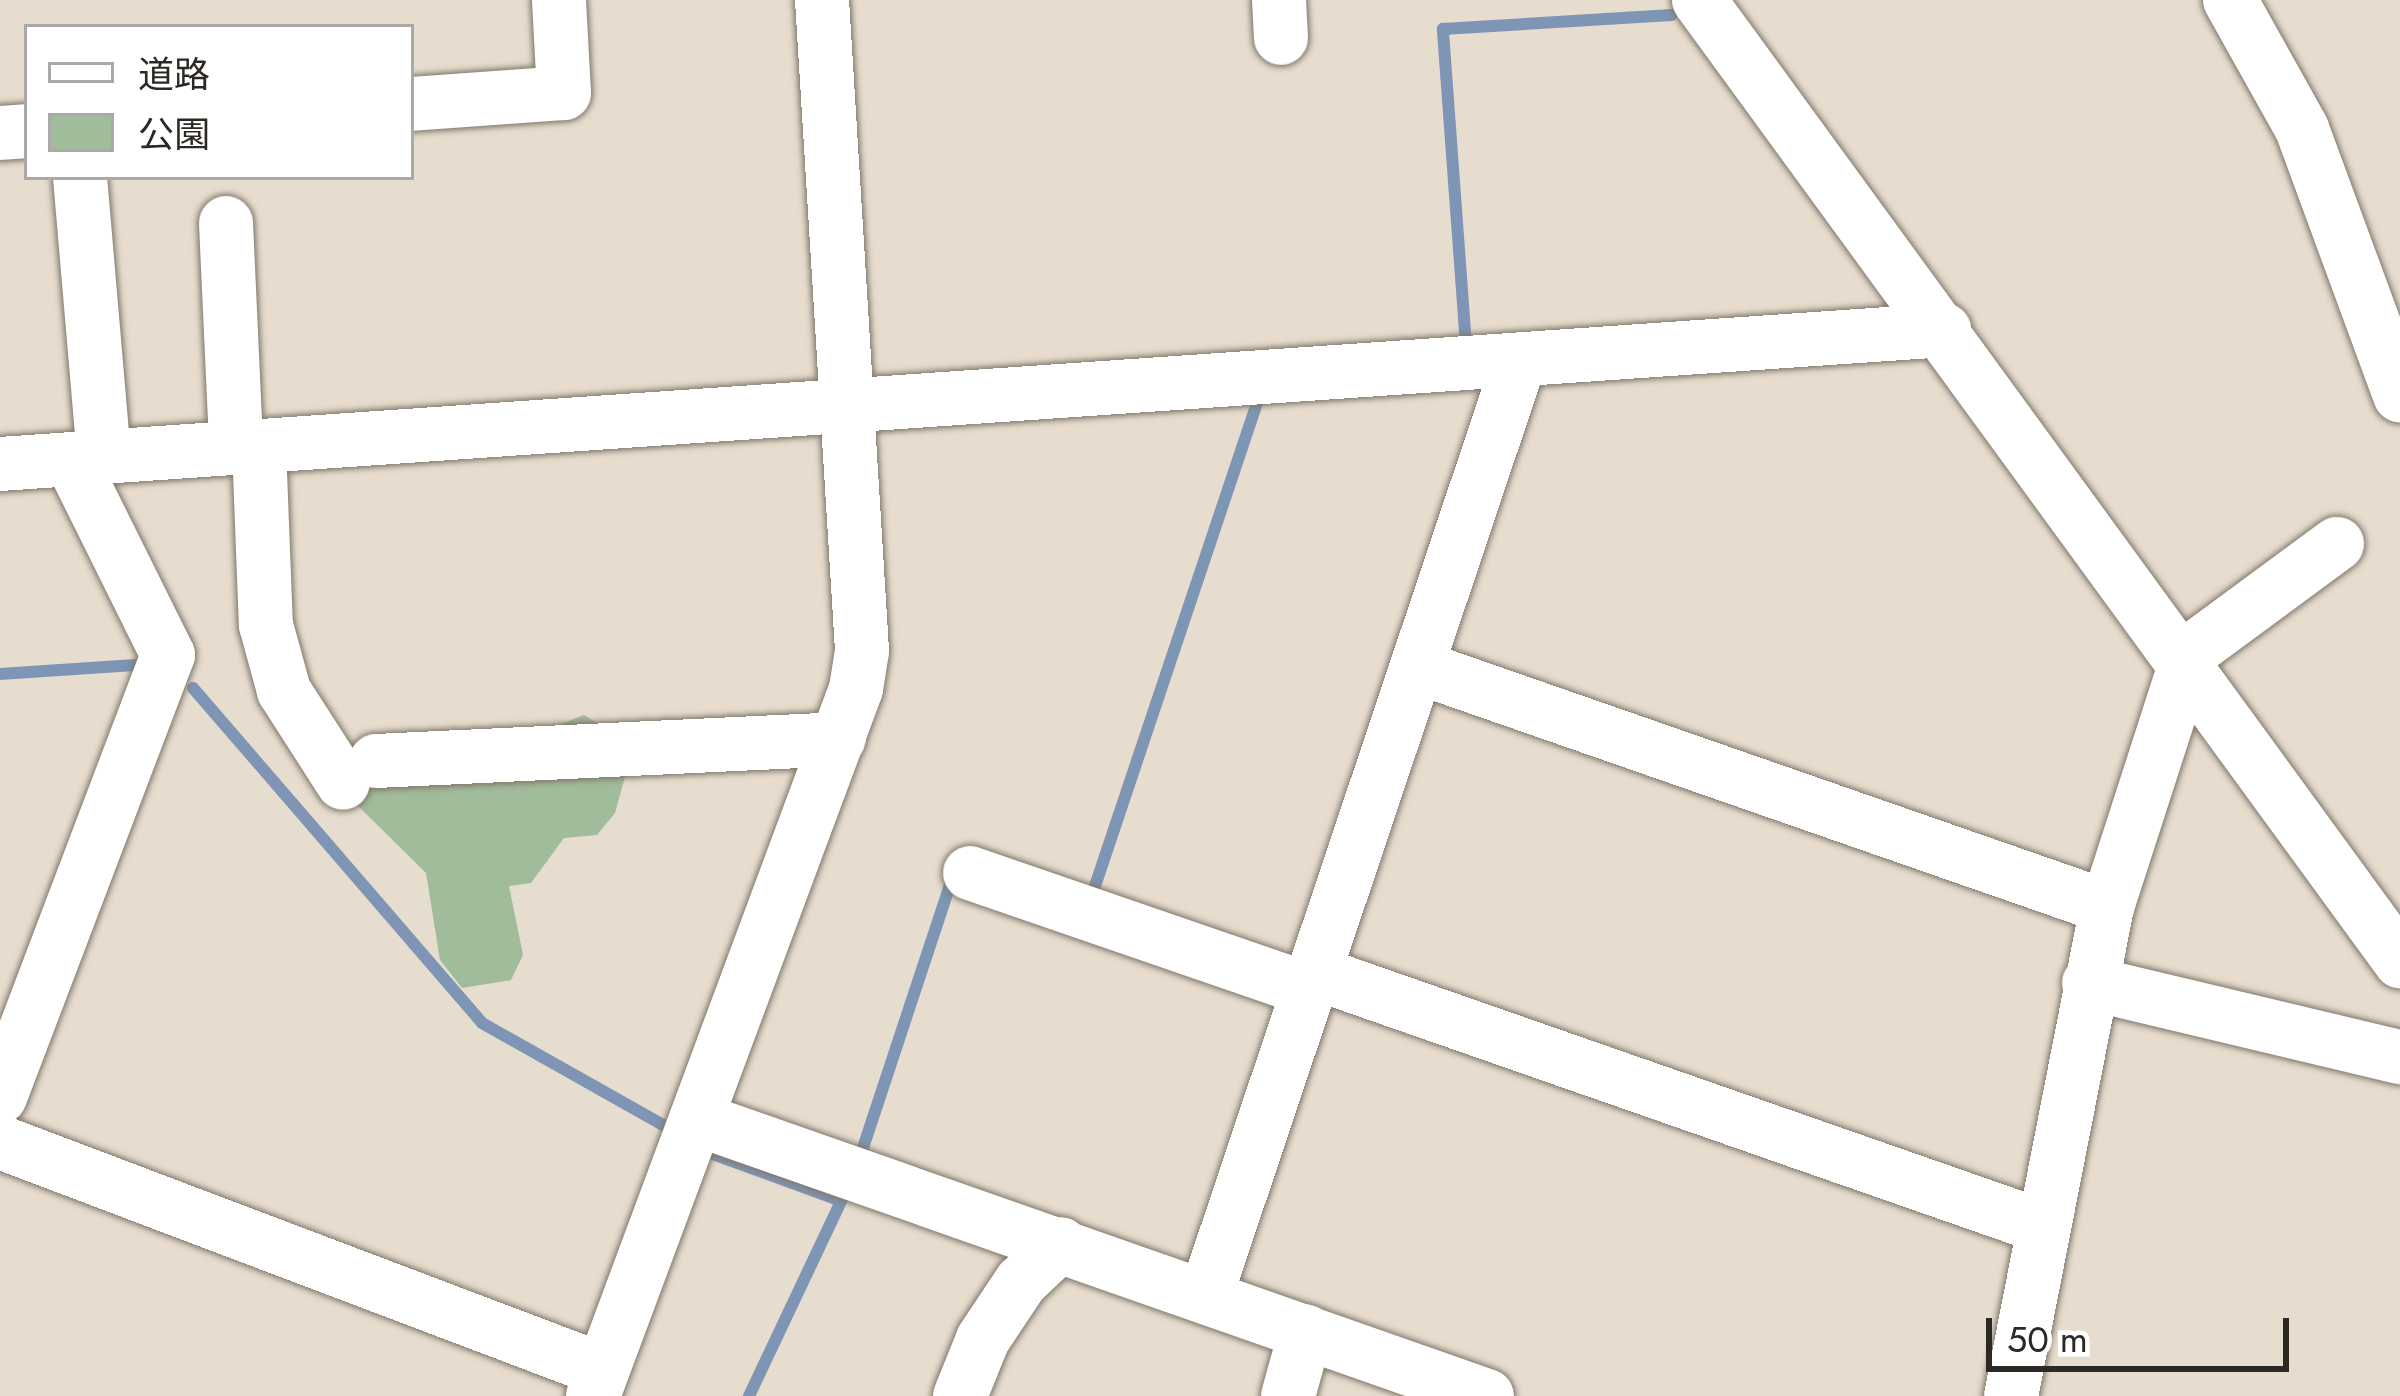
<!DOCTYPE html>
<html>
<head>
<meta charset="utf-8">
<style>
	body { margin:0 }
	#map { position:relative; width:2400px; height:1396px; overflow:hidden; background:#e7ddcf; font-family:Jost,"Noto Sans JP",sans-serif }
	div>[style] { position:absolute }
	.green>* { inset:0; background:#a1bc9b }
	.stream>* { height:12px; margin:-6px; padding:0 6px; transform-origin:6px; border-radius:6px; background:#7e95b5 }
	.roads { filter:drop-shadow(0 0 3px #80776a) drop-shadow(0 0 3px #80776a) }
	.minor>* { height:54px; margin:-27px; padding:0 27px; transform-origin:27px; border-radius:27px; background:#fff }
	span { translate:-50% -50%; white-space:nowrap; text-align:center; line-height:1.15; -webkit-text-stroke:10px #fff; paint-order:stroke }
	.legend { position:absolute; left:24px; top:24px; width:390px; height:156px; box-sizing:border-box; background:#fff; border:3px solid #aba9a7; margin:0; padding:15px 21px; list-style:none; font-size:36px; color:#2c2823 }
	.legend li { display:flex; align-items:center; gap:24px; height:60px }
	.legend b { width:60px; border:3px solid #aba9a7 }
	.scale { position:absolute; left:1986px; top:1318px; width:303px; height:54px; box-sizing:border-box; border:6px solid #2c2823; border-top:0; padding-left:15px; font-size:36px; line-height:42px; white-space:nowrap; color:#2c2823; -webkit-text-stroke:9px #fff; paint-order:stroke }
</style>
</head>
<body>
<div id="map">
	<div class="green">
		<div style="clip-path:polygon(584px 715px,620px 736px,626px 773px,615px 813px,597px 835px,564px 838px,531px 883px,509px 886px,523px 955px,511px 980px,462px 988px,440px 960px,426px 873px,350px 798px,354px 754px,538px 733px)"></div>
	</div>
	<div class="stream">
		<div style="left:1466px;top:345px;width:317px;rotate:-94.2deg"></div>
		<div style="left:1443px;top:29px;width:229px;rotate:-3.5deg"></div>
		<div style="left:0;top:674px;width:135px;rotate:-3.8deg"></div>
		<div style="left:193px;top:688px;width:442px;rotate:49.2deg"></div>
		<div style="left:482px;top:1023px;width:218px;rotate:29.4deg"></div>
		<div style="left:1091px;top:898px;width:532px;rotate:-71.46deg"></div>
		<div style="left:702px;top:1150px;width:148px;rotate:20.1deg"></div>
		<div style="left:859px;top:1160px;width:297px;rotate:-71.7deg"></div>
		<div style="left:749px;top:1396px;width:222px;rotate:-64.7deg"></div>
	</div>
	<div class="roads">
		<div class="minor">
			<div style="left:1279px;top:0;width:38px;rotate:87deg"></div>
			<div style="left:1699px;top:0;width:1190px;rotate:53.89deg"></div>
			<div style="left:2230px;top:0;width:148px;rotate:60.8deg"></div>
			<div style="left:2302px;top:129px;width:284px;rotate:69.8deg"></div>
			<div style="left:411px;top:104px;width:153px;rotate:-4.1deg"></div>
			<div style="left:564px;top:93px;width:93px;rotate:-93.1deg"></div>
			<div style="left:0;top:133px;width:27px;rotate:-4deg"></div>
			<div style="left:80px;top:177px;width:281px;rotate:85.1deg"></div>
			<div style="left:226px;top:223px;width:224px;rotate:87.4deg"></div>
			<div style="left:259px;top:446px;width:179px;rotate:87.8deg"></div>
			<div style="left:266px;top:625px;width:68px;rotate:74.7deg"></div>
			<div style="left:284px;top:691px;width:109px;rotate:57.3deg"></div>
			<div style="left:0;top:464px;width:1949px;rotate:-3.94deg"></div>
			<div style="left:1418px;top:667px;width:730px;rotate:19.2deg"></div>
			<div style="left:376px;top:761px;width:463px;rotate:-2.7deg"></div>
			<div style="left:970px;top:873px;width:360px;rotate:19deg"></div>
			<div style="left:1316px;top:973px;width:768px;rotate:19.24deg"></div>
			<div style="left:2089px;top:983px;width:320px;rotate:13.4deg"></div>
			<div style="left:0;top:1097px;width:473px;rotate:-69.2deg"></div>
			<div style="left:168px;top:655px;width:218px;rotate:-116.4deg"></div>
			<div style="left:697px;top:1119px;width:837px;rotate:19.32deg"></div>
			<div style="left:0;top:1142px;width:644px;rotate:20.74deg"></div>
			<div style="left:1206px;top:1295px;width:984px;rotate:-71.45deg"></div>
			<div style="left:593px;top:1396px;width:754px;rotate:-69.6deg"></div>
			<div style="left:856px;top:689px;width:39px;rotate:-81deg"></div>
			<div style="left:862px;top:650px;width:651px;rotate:-93.52deg"></div>
			<div style="left:960px;top:1396px;width:61px;rotate:-68deg"></div>
			<div style="left:983px;top:1339px;width:69px;rotate:-56.3deg"></div>
			<div style="left:1021px;top:1282px;width:55px;rotate:-43.5deg"></div>
			<div style="left:1288px;top:1396px;width:67px;rotate:-74.5deg"></div>
			<div style="left:2011px;top:1396px;width:498px;rotate:-78.9deg"></div>
			<div style="left:2107px;top:907px;width:267px;rotate:-72.1deg"></div>
			<div style="left:2189px;top:653px;width:184px;rotate:-36.4deg"></div>
		</div>
	</div>
	<ul class="legend">
	<li><b style="height:15px;background:#fff"></b>道路</li>
	<li><b style="height:33px;background:#a1bc9b"></b>公園</li>
	</ul>
	<div class="scale">50 m</div>
</div>
</body>
</html>
